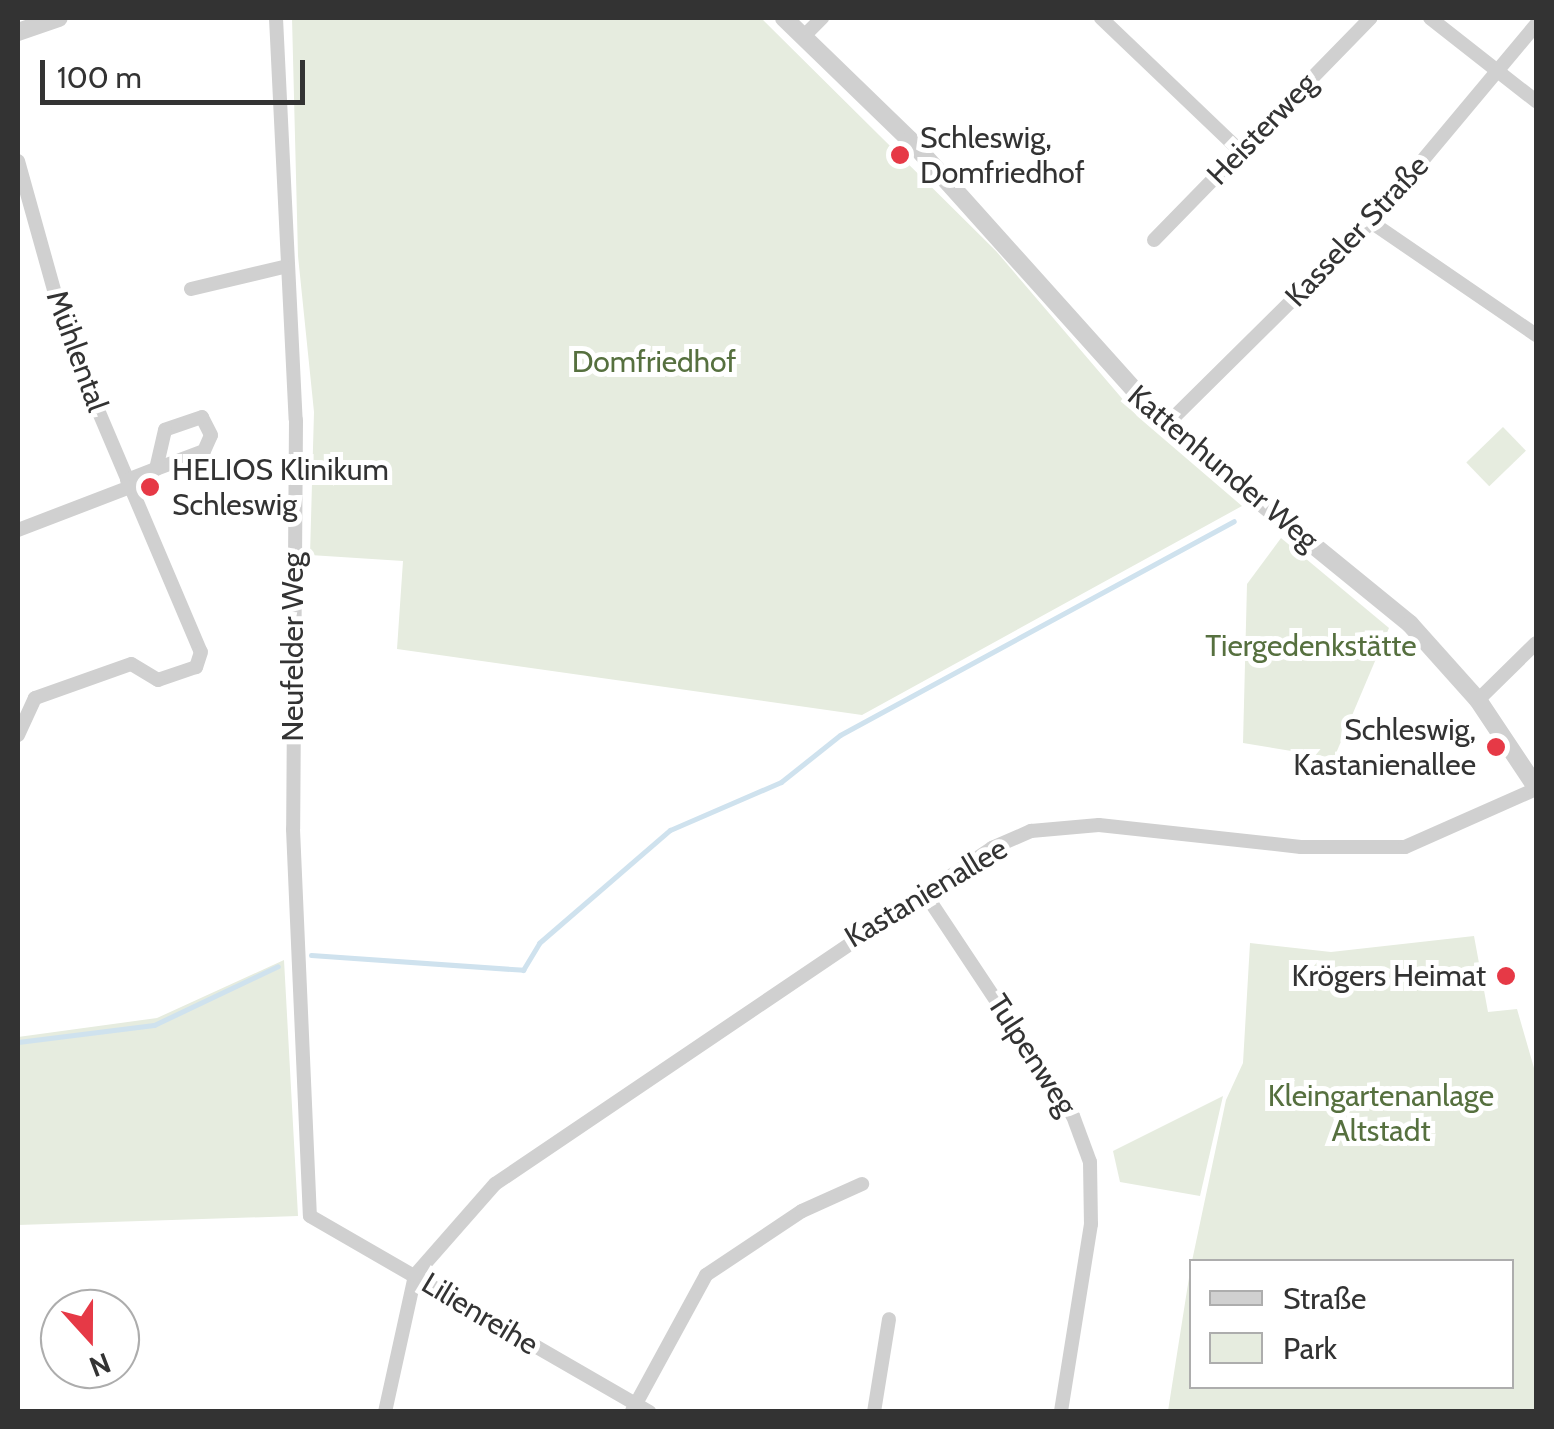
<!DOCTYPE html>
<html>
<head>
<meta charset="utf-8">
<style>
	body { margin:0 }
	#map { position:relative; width:1554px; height:1429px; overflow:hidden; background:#fff; font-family:Cabin,sans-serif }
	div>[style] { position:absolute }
	.green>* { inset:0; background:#e6ecdf; transform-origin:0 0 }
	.stream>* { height:5px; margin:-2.5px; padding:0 2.5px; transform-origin:2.5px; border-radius:2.5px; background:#cfe2ee }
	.minor>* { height:14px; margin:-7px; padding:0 7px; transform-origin:7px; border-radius:7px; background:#d0d0d0 }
	.tertiary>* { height:18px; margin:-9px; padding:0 9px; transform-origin:9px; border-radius:9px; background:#d0d0d0 }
	.dots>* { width:28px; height:28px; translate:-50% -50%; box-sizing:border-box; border:5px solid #fff; border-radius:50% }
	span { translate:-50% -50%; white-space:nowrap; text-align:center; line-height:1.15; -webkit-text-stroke:10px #fff; paint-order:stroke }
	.street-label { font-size:30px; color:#333 }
	.poi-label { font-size:30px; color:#333 }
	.left { translate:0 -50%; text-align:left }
	.right { translate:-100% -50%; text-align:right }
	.park-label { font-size:30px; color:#56703f }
	.frame { position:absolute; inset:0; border:20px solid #333; pointer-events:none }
	.legend { position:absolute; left:1189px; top:1259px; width:325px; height:130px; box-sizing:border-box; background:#fff; border:2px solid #adadad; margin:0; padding:12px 18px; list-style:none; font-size:30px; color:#333 }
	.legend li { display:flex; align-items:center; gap:20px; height:50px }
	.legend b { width:50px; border:2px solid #adadad }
	.north { position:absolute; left:40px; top:1289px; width:100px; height:100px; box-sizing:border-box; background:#fff; border:2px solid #adadad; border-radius:50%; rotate:159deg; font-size:28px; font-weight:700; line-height:40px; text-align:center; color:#333 }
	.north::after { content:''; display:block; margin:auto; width:35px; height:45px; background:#e63946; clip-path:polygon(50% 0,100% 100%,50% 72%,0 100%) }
	.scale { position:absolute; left:40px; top:60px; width:265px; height:45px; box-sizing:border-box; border:5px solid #333; border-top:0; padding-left:12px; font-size:30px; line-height:35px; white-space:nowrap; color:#333; -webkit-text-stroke:8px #fff; paint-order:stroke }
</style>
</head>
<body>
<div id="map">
	<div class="green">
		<div style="clip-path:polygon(292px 18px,761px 18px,996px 251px,1137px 416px,1242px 506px,862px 715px,397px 649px,403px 561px,310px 555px,314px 412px,298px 256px)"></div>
		<div style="left:1503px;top:427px;width:33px;height:51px;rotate:46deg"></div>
		<div style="clip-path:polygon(1281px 538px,1389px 628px,1334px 758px,1243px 743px,1247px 584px)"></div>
		<div style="clip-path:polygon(1474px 936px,1488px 1012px,1517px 1009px,1536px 1075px,1536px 1411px,1168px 1411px,1191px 1265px,1192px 1386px,1512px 1386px,1512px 1262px,1192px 1261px,1226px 1100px,1243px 1063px,1250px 943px,1331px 952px)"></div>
		<div style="clip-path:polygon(284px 960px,298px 1216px,18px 1225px,18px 1037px,157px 1018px)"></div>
		<div style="clip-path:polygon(1223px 1096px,1200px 1196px,1120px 1182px,1113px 1151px)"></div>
	</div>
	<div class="stream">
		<div style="left:311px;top:955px;width:213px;rotate:4deg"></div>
		<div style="left:523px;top:970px;width:31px;rotate:-59deg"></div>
		<div style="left:539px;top:943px;width:173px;rotate:-40.8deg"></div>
		<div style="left:670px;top:830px;width:121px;rotate:-23.4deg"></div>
		<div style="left:781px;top:782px;width:75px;rotate:-38.5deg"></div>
		<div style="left:840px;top:735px;width:448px;rotate:-28.5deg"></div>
		<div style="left:18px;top:1042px;width:137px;rotate:-7.1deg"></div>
		<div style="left:154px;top:1025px;width:137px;rotate:-25.4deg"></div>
	</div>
	<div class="minor">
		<div style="left:276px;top:18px;width:402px;rotate:87.2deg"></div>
		<div style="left:296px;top:420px;width:409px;rotate:90.4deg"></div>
		<div style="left:293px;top:829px;width:387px;rotate:87.5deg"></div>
		<div style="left:310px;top:1216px;width:392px;rotate:30deg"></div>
		<div style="left:1101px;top:18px;width:194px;rotate:43.7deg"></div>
		<div style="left:1430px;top:18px;width:135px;rotate:38.1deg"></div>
		<div style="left:803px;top:37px;width:27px;rotate:-45deg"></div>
		<div style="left:18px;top:161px;width:183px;rotate:74.4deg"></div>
		<div style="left:67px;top:337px;width:342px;rotate:67deg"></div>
		<div style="left:201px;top:652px;width:16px;rotate:108deg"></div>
		<div style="left:196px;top:667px;width:40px;rotate:161.1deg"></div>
		<div style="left:158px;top:680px;width:31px;rotate:-149deg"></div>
		<div style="left:131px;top:664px;width:102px;rotate:160.5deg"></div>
		<div style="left:35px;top:698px;width:41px;rotate:114.7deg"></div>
		<div style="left:1371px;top:222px;width:200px;rotate:34.4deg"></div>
		<div style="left:1154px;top:240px;width:310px;rotate:-45.7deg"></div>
		<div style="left:191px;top:289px;width:95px;rotate:-13.4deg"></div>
		<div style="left:1166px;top:425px;width:289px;rotate:-44.7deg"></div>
		<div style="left:1371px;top:222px;width:257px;rotate:-50.1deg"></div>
		<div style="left:127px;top:480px;width:31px;rotate:-21deg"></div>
		<div style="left:156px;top:469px;width:51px;rotate:-20.6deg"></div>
		<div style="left:204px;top:451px;width:17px;rotate:-66deg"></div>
		<div style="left:211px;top:435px;width:20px;rotate:-117deg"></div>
		<div style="left:202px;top:417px;width:39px;rotate:161deg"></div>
		<div style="left:165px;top:430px;width:40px;rotate:103deg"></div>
		<div style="left:18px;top:530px;width:120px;rotate:-21deg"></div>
		<div style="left:1478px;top:700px;width:81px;rotate:-44.5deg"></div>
		<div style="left:924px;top:892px;width:269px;rotate:56.4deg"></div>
		<div style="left:1073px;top:1116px;width:49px;rotate:69.7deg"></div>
		<div style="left:1090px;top:1162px;width:62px;rotate:89.1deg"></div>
		<div style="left:1091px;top:1224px;width:190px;rotate:99.1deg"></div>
		<div style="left:632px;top:1411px;width:155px;rotate:-61.4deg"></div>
		<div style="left:706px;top:1275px;width:115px;rotate:-33.7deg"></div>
		<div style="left:802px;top:1211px;width:66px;rotate:-24.2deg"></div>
		<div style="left:385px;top:1412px;width:140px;rotate:-77.6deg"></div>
		<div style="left:415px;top:1275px;width:121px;rotate:-48.7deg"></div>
		<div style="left:495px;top:1184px;width:600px;rotate:-34.06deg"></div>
		<div style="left:992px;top:848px;width:43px;rotate:-23.6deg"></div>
		<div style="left:1031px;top:831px;width:68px;rotate:-5deg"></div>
		<div style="left:1099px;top:825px;width:203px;rotate:6.2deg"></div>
		<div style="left:1301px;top:847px;width:104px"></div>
		<div style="left:1405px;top:847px;width:143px;rotate:-23.9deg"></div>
		<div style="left:874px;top:1412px;width:94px;rotate:-80.8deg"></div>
	</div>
	<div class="tertiary">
		<div style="left:784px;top:18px;width:175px;rotate:44.1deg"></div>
		<div style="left:910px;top:140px;width:383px;rotate:48.1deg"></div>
		<div style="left:1166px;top:425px;width:315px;rotate:39.2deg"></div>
		<div style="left:1410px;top:624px;width:102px;rotate:48.2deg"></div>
		<div style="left:1478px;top:700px;width:105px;rotate:56.3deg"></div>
		<div style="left:18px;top:32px;width:43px;rotate:-18.9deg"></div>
	</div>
	<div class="dots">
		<div style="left:900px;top:155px;background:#e63946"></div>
		<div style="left:150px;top:487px;background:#e63946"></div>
		<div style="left:1496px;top:747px;background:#e63946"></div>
		<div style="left:1506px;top:976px;background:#e63946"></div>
	</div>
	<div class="street-label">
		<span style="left:1262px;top:129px;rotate:-46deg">Heisterweg</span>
		<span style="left:1357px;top:231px;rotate:-47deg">Kasseler Straße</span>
		<span style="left:77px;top:351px;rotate:70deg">Mühlental</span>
		<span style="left:1223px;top:468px;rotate:40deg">Kattenhunder Weg</span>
		<span style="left:293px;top:647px;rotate:-90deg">Neufelder Weg</span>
		<span style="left:926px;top:893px;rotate:-31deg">Kastanienallee</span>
		<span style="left:1032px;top:1055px;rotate:57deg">Tulpenweg</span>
		<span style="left:480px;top:1314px;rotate:31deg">Lilienreihe</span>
	</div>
	<div class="poi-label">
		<span class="left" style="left:920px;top:155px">Schleswig,<br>Domfriedhof</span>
		<span class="left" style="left:172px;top:487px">HELIOS Klinikum<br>Schleswig</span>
		<span class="right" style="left:1476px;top:747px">Schleswig,<br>Kastanienallee</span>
		<span class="right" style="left:1486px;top:976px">Krögers Heimat</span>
	</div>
	<div class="park-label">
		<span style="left:654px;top:362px">Domfriedhof</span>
		<span style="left:1311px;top:646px">Tiergedenkstätte</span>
		<span style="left:1381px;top:1113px">Kleingartenanlage<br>Altstadt</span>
	</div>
	<div class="frame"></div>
	<ul class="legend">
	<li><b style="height:12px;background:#d0d0d0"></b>Straße</li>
	<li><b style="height:28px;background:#e6ecdf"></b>Park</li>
	</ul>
	<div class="north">N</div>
	<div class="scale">100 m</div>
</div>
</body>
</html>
